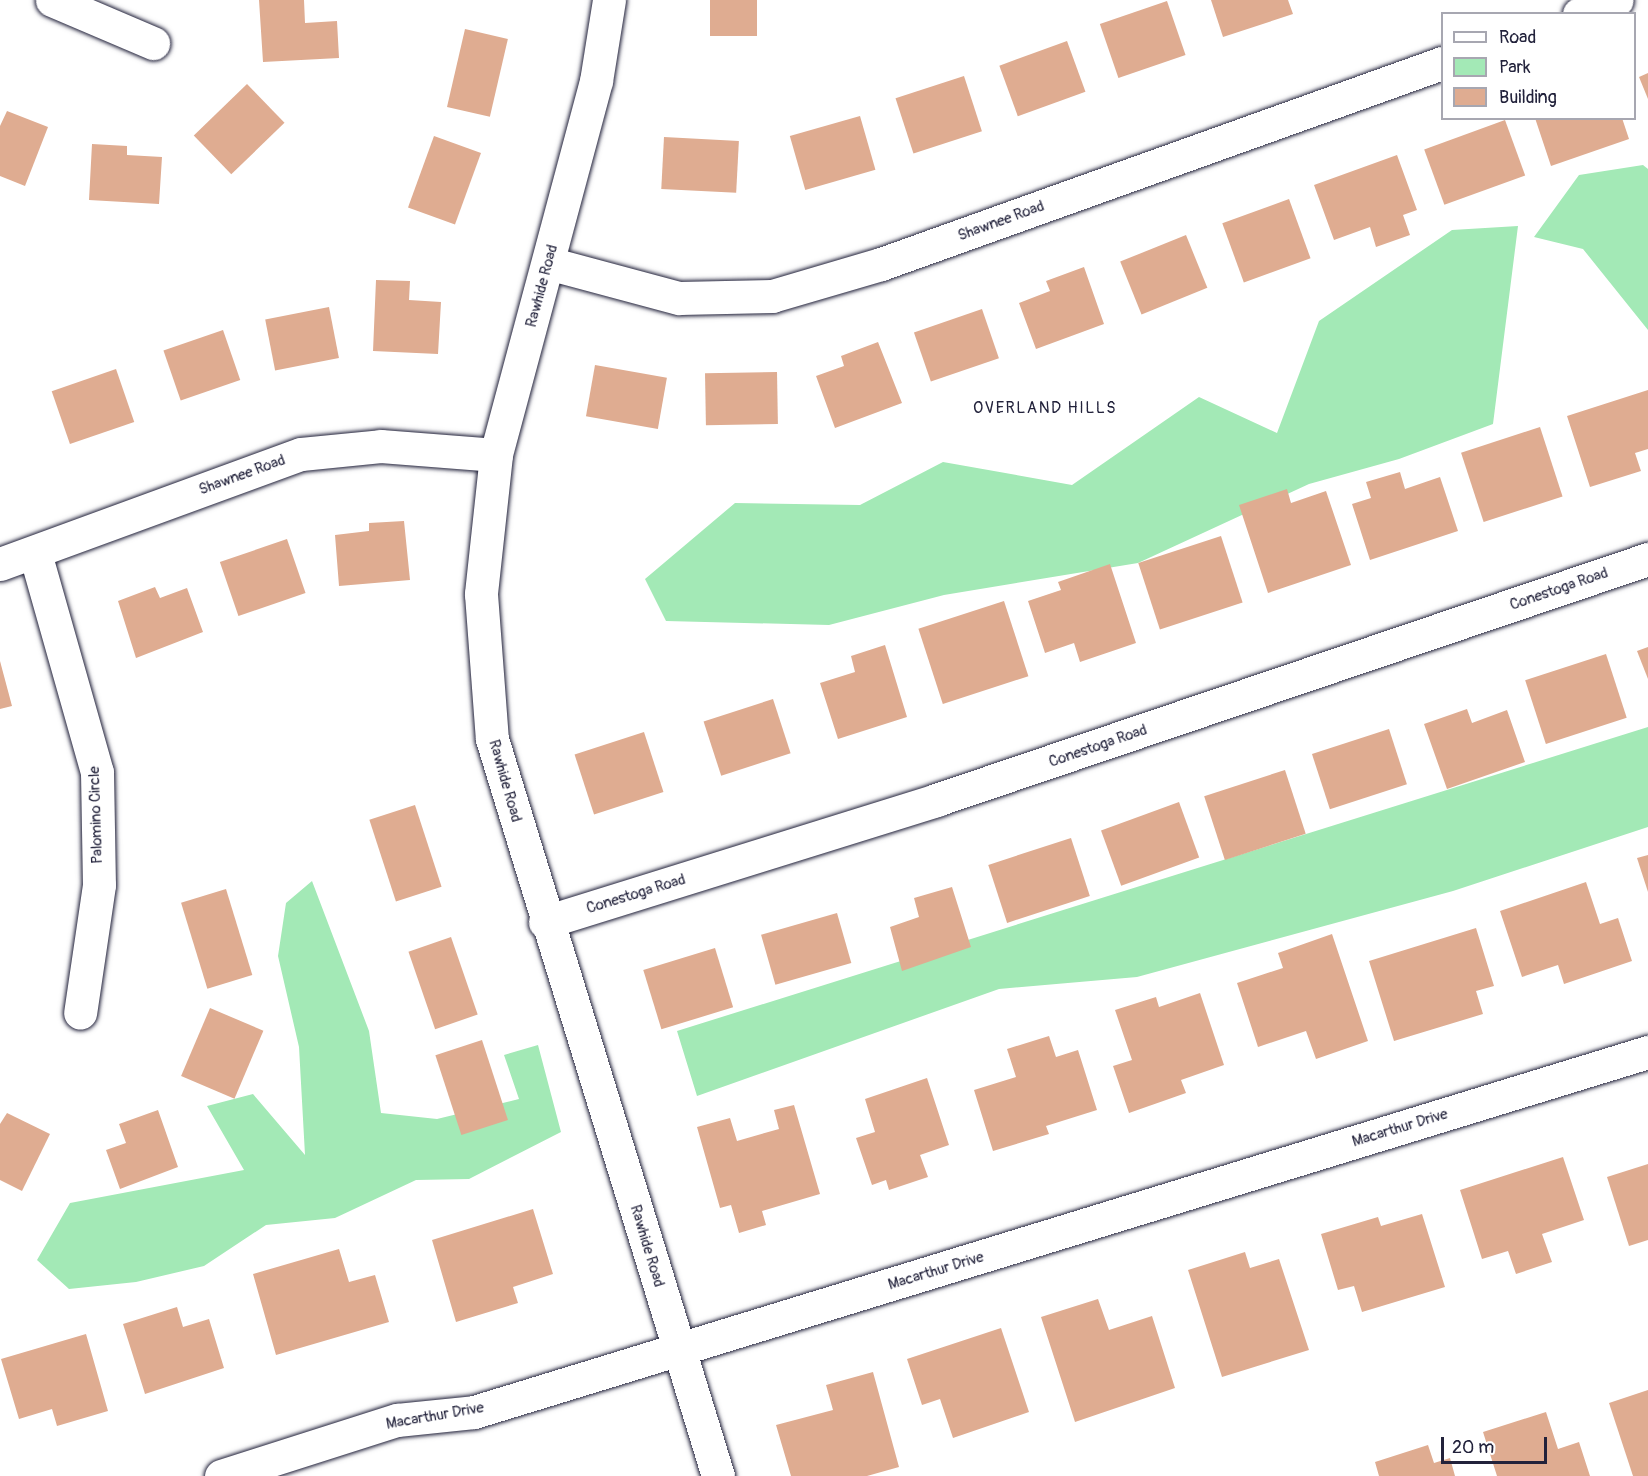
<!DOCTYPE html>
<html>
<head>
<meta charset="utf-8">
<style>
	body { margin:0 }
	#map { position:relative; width:1648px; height:1476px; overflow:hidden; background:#fff; font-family:Pangolin,sans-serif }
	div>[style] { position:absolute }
	.green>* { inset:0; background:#a3e9b6 }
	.building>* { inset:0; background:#dfac91; transform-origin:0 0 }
	.roads { filter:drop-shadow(0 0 2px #22223b) drop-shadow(0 0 2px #22223b) }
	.minor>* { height:33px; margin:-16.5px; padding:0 16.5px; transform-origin:16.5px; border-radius:16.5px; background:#fff }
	span { translate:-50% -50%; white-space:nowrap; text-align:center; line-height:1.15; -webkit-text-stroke:4.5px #fff; paint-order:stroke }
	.street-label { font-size:15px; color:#22223b }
	.neighbourhood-label { font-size:16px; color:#22223b; letter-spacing:1.5px }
	.legend { position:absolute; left:1441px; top:12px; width:195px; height:108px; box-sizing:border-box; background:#fff; border:2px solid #a7a7b1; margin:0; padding:8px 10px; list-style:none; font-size:18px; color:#22223b }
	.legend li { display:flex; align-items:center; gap:12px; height:30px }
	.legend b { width:30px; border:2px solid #a7a7b1 }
	.scale { position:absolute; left:1441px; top:1437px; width:106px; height:27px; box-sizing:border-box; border:3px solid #22223b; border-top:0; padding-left:8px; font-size:18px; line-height:21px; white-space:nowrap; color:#22223b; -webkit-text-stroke:4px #fff; paint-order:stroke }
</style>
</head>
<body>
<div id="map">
	<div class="green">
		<div style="clip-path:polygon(1643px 165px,1648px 169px,1648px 330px,1583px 249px,1534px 237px,1579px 175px)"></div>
		<div style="clip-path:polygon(1518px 226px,1493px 424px,1399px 459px,1309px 484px,1138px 563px,944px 595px,829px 625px,666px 621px,645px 579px,735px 503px,860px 505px,943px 462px,1072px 485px,1199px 397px,1277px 433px,1319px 321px,1452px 230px)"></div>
		<div style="clip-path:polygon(1648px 727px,1648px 827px,1453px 891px,1137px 977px,999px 989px,697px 1096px,677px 1031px)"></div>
		<div style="clip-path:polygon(312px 881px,369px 1031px,381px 1113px,437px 1119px,519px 1099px,504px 1055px,538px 1045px,561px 1132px,469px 1179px,416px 1180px,335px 1218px,266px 1225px,204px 1266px,136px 1282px,69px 1289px,37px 1260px,70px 1203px,244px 1170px,207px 1106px,253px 1094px,305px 1155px,299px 1047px,278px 956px,286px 903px)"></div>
	</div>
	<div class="building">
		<div style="clip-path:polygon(259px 0,304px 0,305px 23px,337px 21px,339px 58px,263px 62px)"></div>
		<div style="left:710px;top:0;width:47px;height:36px"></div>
		<div style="clip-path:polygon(1211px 0,1288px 0,1293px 14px,1223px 37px)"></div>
		<div style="left:1167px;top:1px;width:57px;height:71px;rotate:71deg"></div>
		<div style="left:465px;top:29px;width:44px;height:80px;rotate:13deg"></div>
		<div style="left:1067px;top:41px;width:54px;height:72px;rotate:70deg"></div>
		<div style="clip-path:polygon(1648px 73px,1648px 99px,1639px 77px)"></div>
		<div style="left:964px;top:76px;width:58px;height:72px;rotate:72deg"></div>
		<div style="left:247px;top:84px;width:54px;height:74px;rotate:46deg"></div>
		<div style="clip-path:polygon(7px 111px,48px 127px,25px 186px,0 176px,0 126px)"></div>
		<div style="left:860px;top:116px;width:56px;height:73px;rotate:74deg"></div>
		<div style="clip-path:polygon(1535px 118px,1622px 118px,1629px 139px,1551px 166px)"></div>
		<div style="left:1505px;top:120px;width:59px;height:86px;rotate:70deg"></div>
		<div style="left:434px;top:136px;width:50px;height:76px;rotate:20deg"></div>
		<div style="left:664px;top:137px;width:75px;height:52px;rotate:3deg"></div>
		<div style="clip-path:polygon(92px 144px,127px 146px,127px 155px,162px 157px,159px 204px,89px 200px)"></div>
		<div style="clip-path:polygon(1397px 155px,1417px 210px,1403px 215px,1410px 235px,1376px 247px,1370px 227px,1334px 240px,1314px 185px)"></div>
		<div style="left:1289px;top:199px;width:63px;height:71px;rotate:70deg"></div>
		<div style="left:1186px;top:235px;width:57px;height:71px;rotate:68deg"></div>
		<div style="clip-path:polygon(1084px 267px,1104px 324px,1036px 349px,1019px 303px,1050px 291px,1046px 281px)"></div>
		<div style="clip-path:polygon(376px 280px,410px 281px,409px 300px,441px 302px,438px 354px,373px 351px)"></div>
		<div style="left:329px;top:307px;width:52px;height:65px;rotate:79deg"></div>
		<div style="left:982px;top:309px;width:52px;height:72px;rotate:71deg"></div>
		<div style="left:223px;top:330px;width:53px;height:63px;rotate:71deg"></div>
		<div style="clip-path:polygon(878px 342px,902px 403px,835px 428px,816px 376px,844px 366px,841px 356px)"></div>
		<div style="left:595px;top:365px;width:73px;height:52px;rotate:10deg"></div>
		<div style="left:116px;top:369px;width:56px;height:68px;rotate:71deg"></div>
		<div style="left:777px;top:372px;width:52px;height:72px;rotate:89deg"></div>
		<div style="clip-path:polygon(1648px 390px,1648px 449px,1635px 453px,1641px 471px,1590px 487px,1567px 416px)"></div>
		<div style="left:1540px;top:427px;width:73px;height:83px;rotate:72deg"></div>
		<div style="clip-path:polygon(1400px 472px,1405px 489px,1440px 477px,1458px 531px,1370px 560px,1352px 504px,1371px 498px,1366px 482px)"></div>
		<div style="clip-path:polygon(1287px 489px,1291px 503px,1326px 491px,1351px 565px,1268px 593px,1239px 505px)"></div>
		<div style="clip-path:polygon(404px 521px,410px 580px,339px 586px,335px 535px,369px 531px,369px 523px)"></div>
		<div style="left:1221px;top:536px;width:70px;height:87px;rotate:72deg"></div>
		<div style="left:287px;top:539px;width:57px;height:71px;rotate:71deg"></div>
		<div style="clip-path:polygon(1110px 564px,1136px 643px,1080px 662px,1074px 643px,1045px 653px,1028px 601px,1061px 590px,1058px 582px)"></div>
		<div style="clip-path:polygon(155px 587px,160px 598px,187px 588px,203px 632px,136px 658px,118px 601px)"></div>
		<div style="left:1004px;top:601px;width:79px;height:90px;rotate:72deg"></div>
		<div style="clip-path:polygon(885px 645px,907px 717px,838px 739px,820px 683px,855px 672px,851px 656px)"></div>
		<div style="clip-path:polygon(1648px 647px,1648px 679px,1637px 651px)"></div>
		<div style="left:1606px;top:654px;width:67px;height:85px;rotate:72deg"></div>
		<div style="clip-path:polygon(0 661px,12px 706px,0 709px)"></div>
		<div style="left:773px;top:699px;width:57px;height:73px;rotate:72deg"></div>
		<div style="clip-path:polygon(1467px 709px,1472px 723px,1507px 710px,1525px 762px,1447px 789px,1424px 724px)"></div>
		<div style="left:1389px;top:729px;width:58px;height:81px;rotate:72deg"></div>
		<div style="left:644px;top:732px;width:63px;height:73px;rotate:72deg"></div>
		<div style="left:1285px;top:770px;width:67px;height:85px;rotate:72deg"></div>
		<div style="left:1179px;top:802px;width:59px;height:83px;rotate:70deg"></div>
		<div style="left:415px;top:805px;width:86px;height:48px;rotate:72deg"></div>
		<div style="left:1071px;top:838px;width:61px;height:87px;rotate:72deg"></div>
		<div style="clip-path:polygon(1648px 855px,1648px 892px,1637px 858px)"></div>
		<div style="clip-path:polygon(1586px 882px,1600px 924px,1618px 918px,1632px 961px,1564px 984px,1558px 965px,1522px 977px,1500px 911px)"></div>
		<div style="clip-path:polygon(952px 887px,971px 947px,902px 971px,890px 927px,919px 917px,914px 898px)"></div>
		<div style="left:226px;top:889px;width:90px;height:47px;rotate:73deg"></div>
		<div style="left:837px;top:913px;width:52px;height:79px;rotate:74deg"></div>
		<div style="clip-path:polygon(1476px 928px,1494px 986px,1476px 991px,1483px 1014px,1394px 1041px,1369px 961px)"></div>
		<div style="clip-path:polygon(1332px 934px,1368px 1041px,1316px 1059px,1306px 1031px,1258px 1047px,1237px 983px,1283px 968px,1278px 953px)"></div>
		<div style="left:451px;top:937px;width:82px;height:45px;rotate:71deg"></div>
		<div style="left:715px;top:948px;width:62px;height:75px;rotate:73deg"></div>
		<div style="clip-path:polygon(1200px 993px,1224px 1065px,1181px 1080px,1186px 1093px,1129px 1113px,1113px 1066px,1132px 1060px,1115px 1010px,1156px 997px,1159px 1007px)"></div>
		<div style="left:210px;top:1008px;width:58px;height:74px;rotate:23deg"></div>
		<div style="clip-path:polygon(1049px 1036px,1056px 1057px,1078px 1050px,1097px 1110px,1046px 1126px,1049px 1134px,993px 1151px,974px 1090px,1016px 1077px,1007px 1049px)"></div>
		<div style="left:482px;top:1040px;width:84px;height:49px;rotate:72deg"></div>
		<div style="clip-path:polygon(927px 1078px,949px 1145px,920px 1155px,928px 1177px,889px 1190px,886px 1180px,872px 1185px,856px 1138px,875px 1132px,865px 1099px)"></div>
		<div style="clip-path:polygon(794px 1105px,820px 1194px,762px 1211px,766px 1225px,739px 1233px,731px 1205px,720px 1208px,697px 1127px,730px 1118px,737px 1141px,779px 1129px,774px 1110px)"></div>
		<div style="clip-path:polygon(158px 1110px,178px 1167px,120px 1189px,106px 1150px,126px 1143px,119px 1124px)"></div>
		<div style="clip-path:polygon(7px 1113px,50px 1134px,22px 1191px,0 1180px,0 1124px)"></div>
		<div style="clip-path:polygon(1563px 1157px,1584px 1220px,1542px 1234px,1552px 1262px,1516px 1274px,1508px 1251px,1482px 1259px,1460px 1190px)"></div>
		<div style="clip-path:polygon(1648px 1164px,1648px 1240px,1629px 1246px,1607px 1177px)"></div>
		<div style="clip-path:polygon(533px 1209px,553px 1274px,513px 1287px,518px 1303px,456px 1322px,432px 1240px)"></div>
		<div style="clip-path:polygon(1422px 1214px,1445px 1287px,1362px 1312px,1354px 1286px,1338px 1290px,1321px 1234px,1378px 1217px,1381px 1226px)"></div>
		<div style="clip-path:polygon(339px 1249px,349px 1282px,375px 1275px,389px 1322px,276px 1355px,253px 1274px)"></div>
		<div style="clip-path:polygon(1245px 1252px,1250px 1268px,1279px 1259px,1309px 1350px,1222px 1377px,1188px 1270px)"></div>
		<div style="clip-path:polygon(1098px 1299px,1109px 1330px,1152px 1316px,1175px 1388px,1075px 1422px,1041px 1317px)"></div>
		<div style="clip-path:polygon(177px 1307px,183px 1327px,209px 1319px,224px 1368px,145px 1394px,123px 1324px)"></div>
		<div style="clip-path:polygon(1001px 1328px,1029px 1412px,953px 1438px,940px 1399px,922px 1405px,907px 1359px)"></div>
		<div style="clip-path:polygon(86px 1334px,108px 1411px,57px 1426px,52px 1409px,19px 1419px,1px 1359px)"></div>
		<div style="clip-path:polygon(873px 1372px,899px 1467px,867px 1476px,791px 1476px,776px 1425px,833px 1410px,826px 1385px)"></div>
		<div style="clip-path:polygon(1648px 1390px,1648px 1476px,1633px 1476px,1609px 1403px)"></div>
		<div style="clip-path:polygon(1546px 1412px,1558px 1449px,1579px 1442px,1590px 1476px,1497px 1476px,1483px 1432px)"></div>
		<div style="clip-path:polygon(1428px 1445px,1434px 1463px,1450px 1458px,1455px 1476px,1379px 1476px,1375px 1462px)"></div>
	</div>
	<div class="roads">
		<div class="minor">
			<div style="left:52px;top:0;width:110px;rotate:23.1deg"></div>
			<div style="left:609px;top:0;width:82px;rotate:99.1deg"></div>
			<div style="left:596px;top:81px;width:387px;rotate:105deg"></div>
			<div style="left:496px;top:455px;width:140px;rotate:96.2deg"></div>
			<div style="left:481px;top:594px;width:145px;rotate:85.7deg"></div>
			<div style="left:492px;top:739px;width:771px;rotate:72.95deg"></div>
			<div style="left:1579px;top:14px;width:40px;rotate:-20.2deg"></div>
			<div style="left:548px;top:263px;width:136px;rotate:15deg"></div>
			<div style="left:679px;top:298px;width:93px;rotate:-1.2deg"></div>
			<div style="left:772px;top:296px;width:114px;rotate:-16.4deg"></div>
			<div style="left:881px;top:264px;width:596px;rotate:-19.71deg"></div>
			<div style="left:35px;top:553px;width:228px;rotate:74.2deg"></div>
			<div style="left:97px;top:772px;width:113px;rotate:89deg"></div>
			<div style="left:99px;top:885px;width:129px;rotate:98.4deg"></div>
			<div style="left:0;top:564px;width:320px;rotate:-20.1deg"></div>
			<div style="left:301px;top:454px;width:80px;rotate:-5.7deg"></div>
			<div style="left:381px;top:446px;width:115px;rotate:4.5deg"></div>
			<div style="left:545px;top:922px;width:410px;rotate:-17.3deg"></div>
			<div style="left:936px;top:800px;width:752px;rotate:-18.7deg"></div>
			<div style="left:221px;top:1476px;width:185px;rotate:-17.7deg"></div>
			<div style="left:397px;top:1420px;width:77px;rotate:-5.9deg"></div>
			<div style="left:474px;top:1412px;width:1228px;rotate:-17.05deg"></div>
		</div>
	</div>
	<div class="street-label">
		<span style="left:1001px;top:221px;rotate:-20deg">Shawnee Road</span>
		<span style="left:542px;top:286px;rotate:-75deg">Rawhide Road</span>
		<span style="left:242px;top:475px;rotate:-20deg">Shawnee Road</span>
		<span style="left:1559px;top:589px;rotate:-19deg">Conestoga Road</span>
		<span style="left:1098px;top:746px;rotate:-19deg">Conestoga Road</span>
		<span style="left:505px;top:781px;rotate:74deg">Rawhide Road</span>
		<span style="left:96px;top:815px;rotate:-92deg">Palomino Circle</span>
		<span style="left:636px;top:894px;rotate:-17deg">Conestoga Road</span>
		<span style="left:1400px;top:1128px;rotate:-17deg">Macarthur Drive</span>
		<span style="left:647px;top:1246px;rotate:73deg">Rawhide Road</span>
		<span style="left:936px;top:1271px;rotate:-17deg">Macarthur Drive</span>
		<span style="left:435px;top:1416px;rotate:-10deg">Macarthur Drive</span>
	</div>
	<div class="neighbourhood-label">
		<span style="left:1045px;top:408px">OVERLAND HILLS</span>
	</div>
	<ul class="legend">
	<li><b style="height:8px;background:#fff"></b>Road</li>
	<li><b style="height:16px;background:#a3e9b6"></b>Park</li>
	<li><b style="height:16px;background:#dfac91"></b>Building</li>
	</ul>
	<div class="scale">20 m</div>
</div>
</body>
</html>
